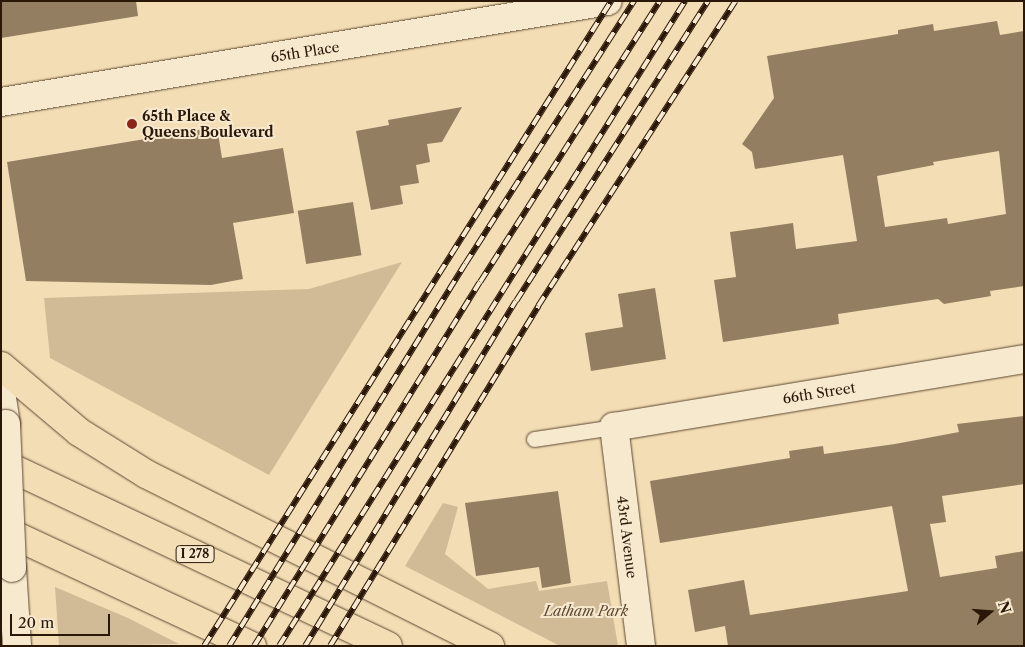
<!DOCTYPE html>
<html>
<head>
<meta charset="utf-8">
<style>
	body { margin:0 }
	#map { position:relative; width:1025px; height:647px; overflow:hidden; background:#f3ddb4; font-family:"Libre Caslon Text",serif }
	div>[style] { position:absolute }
	.green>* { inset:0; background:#d1bb97 }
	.building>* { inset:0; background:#937e61; transform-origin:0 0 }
	.roads { filter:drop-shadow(0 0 1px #5c4833) drop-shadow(0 0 1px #5c4833) }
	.service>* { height:15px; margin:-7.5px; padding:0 7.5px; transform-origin:7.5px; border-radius:7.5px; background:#f7e9ce }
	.minor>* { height:28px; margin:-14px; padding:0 14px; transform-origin:14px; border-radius:14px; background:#f7e9ce }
	.tertiary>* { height:28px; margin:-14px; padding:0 14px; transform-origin:14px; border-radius:14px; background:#f7e9ce }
	.motorway>* { height:28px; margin:-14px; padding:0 14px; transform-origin:14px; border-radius:14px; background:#f3ddb4 }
	.rail>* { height:5.5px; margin-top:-2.75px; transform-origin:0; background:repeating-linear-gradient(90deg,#f7e9ce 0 11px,#2a1708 0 22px); box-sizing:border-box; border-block:1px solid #2a1708 }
	.bridges { filter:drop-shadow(0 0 1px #5c4833) drop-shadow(0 0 1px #5c4833) }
	.tertiary-bridge>* { height:28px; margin:-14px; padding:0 14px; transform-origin:14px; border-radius:14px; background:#f7e9ce }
	.dots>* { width:14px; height:14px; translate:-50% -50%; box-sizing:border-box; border:2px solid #f7e9ce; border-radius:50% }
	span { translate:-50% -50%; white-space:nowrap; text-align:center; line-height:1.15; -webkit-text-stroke:4px #f7e9ce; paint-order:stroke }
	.shield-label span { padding:1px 4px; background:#f7e9ce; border:1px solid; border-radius:4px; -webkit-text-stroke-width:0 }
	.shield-label { font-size:12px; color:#2a1708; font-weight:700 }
	.street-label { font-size:14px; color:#2a1708 }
	.poi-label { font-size:14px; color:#2a1708; font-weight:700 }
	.left { translate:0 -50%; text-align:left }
	.park-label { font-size:14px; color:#5c4833; font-style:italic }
	.frame { position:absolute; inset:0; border:2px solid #2a1708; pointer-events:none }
	.north { position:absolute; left:965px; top:587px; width:50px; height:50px; -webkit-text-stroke:4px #f7e9ce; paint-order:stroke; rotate:72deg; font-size:14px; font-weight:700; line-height:20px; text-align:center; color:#2a1708 }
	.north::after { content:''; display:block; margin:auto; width:18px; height:22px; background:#2a1708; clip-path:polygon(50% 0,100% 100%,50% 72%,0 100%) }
	.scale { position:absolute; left:10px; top:614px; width:100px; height:22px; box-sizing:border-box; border:2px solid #2a1708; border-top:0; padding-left:6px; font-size:15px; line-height:18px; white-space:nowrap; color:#2a1708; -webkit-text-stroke:4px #f7e9ce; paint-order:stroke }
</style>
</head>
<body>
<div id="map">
	<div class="green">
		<div style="clip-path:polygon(402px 262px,269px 475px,50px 358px,44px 298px,309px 289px)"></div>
		<div style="clip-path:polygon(443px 503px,458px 507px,445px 554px,488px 589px,536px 581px,539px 591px,607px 581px,618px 646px,560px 646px,405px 566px)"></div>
		<div style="clip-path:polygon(55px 587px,128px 618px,179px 644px,59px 646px)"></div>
	</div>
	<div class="building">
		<div style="clip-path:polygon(1px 1px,136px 1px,138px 16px,1px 38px)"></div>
		<div style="clip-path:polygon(evenodd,997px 21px,1000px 35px,1024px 31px,1024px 286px,990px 291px,991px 296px,944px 304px,938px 299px,838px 314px,839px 324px,723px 342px,714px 280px,736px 277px,730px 232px,793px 223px,796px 249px,857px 241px,843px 155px,755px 169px,752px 152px,742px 144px,774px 98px,767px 56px,898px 34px,898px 30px,933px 24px,934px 31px,997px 21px,999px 151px,1006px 214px,948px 224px,947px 218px,885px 227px,877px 176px,934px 165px,933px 162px,999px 151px)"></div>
		<div style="clip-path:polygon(462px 107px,442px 142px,427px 144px,430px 162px,416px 165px,419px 183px,400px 186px,403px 204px,371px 210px,356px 131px,389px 125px,388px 120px)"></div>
		<div style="clip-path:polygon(217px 127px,222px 158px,283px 148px,294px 213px,233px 223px,243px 279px,211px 285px,26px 281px,7px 162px)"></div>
		<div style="left:353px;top:202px;width:54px;height:56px;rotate:81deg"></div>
		<div style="clip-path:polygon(655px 288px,666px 359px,591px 371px,585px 333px,623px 327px,618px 294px)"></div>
		<div style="clip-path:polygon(1024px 416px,1024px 484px,942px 496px,946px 522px,930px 524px,940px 577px,997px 568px,995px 556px,1024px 551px,1024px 646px,728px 646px,725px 626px,695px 632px,688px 590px,744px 580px,750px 615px,908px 591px,892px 506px,660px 543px,650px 481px,790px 458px,789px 451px,823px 446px,824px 454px,895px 444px,959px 432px,957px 424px)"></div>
		<div style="clip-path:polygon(558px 491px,571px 583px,542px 588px,539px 567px,476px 576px,465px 503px)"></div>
	</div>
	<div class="roads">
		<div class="service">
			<div style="left:534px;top:439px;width:81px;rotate:-8.5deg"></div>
		</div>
		<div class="minor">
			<div style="left:1px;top:102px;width:615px;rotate:-9.45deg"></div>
			<div style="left:641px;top:646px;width:221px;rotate:-97deg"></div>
			<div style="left:614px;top:427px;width:416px;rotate:-9.4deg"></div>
		</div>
		<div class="tertiary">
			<div style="left:1px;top:392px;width:32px;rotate:81deg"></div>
			<div style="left:12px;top:568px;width:78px;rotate:86.3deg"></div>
		</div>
		<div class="motorway">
			<div style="left:1px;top:366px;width:102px;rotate:40.2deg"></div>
			<div style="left:79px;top:432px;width:79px;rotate:32.1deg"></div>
			<div style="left:146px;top:474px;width:385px;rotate:26.6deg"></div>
			<div style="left:1px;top:463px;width:428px;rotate:25.3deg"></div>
			<div style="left:1px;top:529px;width:277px;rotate:25deg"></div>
		</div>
	</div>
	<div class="rail">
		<div style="left:204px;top:646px;width:763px;rotate:-57.75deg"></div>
		<div style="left:229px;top:646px;width:449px;rotate:-58.3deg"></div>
		<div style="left:465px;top:264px;width:313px;rotate:-57.3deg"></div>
		<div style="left:254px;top:646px;width:428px;rotate:-58.2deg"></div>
		<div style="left:480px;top:282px;width:334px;rotate:-57.4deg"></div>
		<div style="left:279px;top:646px;width:762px;rotate:-57.81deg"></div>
		<div style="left:305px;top:646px;width:404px;rotate:-58.6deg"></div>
		<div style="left:516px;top:301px;width:356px;rotate:-57.4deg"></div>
		<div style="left:330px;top:646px;width:399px;rotate:-58.5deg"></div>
		<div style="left:538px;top:306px;width:363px;rotate:-57.1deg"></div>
	</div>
	<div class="bridges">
		<div class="tertiary-bridge">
			<div style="left:6px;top:424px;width:144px;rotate:87.6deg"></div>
		</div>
	</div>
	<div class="dots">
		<div style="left:132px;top:124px;background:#8f2418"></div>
	</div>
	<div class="shield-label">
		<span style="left:195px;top:554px">I 278</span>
	</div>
	<div class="street-label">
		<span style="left:305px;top:52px;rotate:-9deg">65th Place</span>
		<span style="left:819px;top:393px;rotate:-9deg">66th Street</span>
		<span style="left:627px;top:537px;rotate:83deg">43rd Avenue</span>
	</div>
	<div class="poi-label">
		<span class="left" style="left:142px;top:124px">65th Place &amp;<br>Queens Boulevard</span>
	</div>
	<div class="park-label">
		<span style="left:586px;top:611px">Latham Park</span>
	</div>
	<div class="frame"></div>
	<div class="north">N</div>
	<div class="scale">20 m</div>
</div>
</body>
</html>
